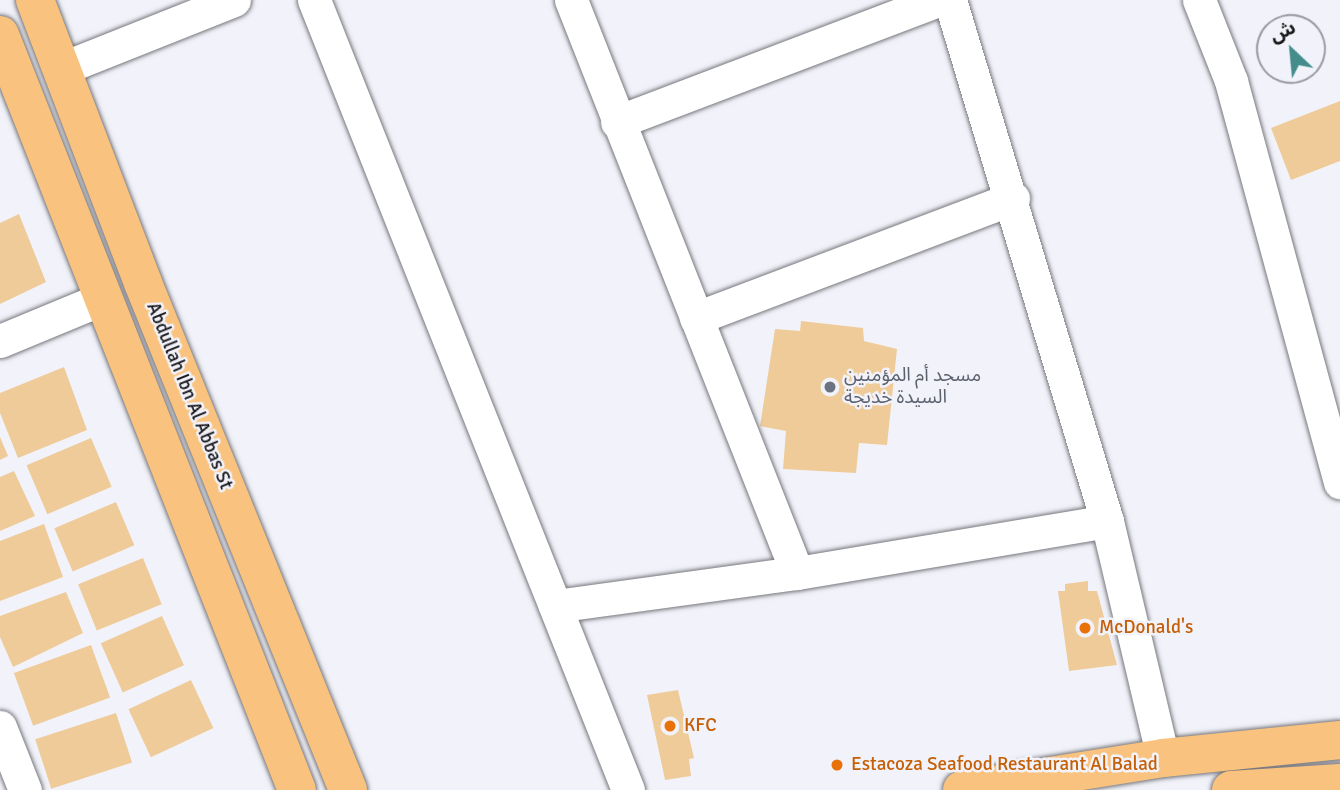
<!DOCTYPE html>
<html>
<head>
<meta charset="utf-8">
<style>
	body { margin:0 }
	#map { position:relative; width:1340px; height:790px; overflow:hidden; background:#f2f3fa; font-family:Signika,"Noto Sans Arabic",sans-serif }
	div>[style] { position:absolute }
	.building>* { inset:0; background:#eecb99; transform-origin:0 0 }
	.roads { filter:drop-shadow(0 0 2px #77777d) drop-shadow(0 0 2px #77777d) }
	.minor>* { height:33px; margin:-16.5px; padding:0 16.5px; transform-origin:16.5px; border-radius:16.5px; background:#fff }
	.major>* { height:38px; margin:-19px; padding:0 19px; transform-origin:19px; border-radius:19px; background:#f9c37f }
	.dots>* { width:19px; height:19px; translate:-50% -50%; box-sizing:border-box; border:4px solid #f2f3fa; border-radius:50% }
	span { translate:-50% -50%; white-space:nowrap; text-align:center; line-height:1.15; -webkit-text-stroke:5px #f2f3fa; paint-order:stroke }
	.worship-label { font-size:19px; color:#5b616d }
	.left { translate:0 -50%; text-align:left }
	.street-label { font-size:19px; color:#18181b }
	.food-label { font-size:19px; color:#c56008 }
	.north { position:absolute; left:1256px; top:14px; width:70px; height:70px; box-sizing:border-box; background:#f2f3fa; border:2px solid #9b9ba1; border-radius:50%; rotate:334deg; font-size:19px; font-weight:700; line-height:28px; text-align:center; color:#18181b }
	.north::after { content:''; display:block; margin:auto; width:24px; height:32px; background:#458d8c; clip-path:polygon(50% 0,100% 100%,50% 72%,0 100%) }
</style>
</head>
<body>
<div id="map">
	<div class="building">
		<div style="clip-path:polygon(1340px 101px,1340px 161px,1291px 180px,1271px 128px)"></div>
		<div style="clip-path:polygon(19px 214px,46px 282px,0 304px,0 223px)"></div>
		<div style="clip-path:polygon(801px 321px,863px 328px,864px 341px,897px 349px,887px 445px,859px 443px,856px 473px,783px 469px,786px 431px,760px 426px,775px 329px,800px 331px)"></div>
		<div style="clip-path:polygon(64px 367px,87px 430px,18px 458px,0 413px,0 393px)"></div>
		<div style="clip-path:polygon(0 437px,8px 456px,0 460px)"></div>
		<div style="left:91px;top:438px;width:53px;height:70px;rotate:67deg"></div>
		<div style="clip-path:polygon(14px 471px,35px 516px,0 531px,0 477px)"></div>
		<div style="left:116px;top:502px;width:47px;height:67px;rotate:67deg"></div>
		<div style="clip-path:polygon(44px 524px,63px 577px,0 601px,0 541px)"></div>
		<div style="left:143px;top:558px;width:50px;height:70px;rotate:68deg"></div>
		<div style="clip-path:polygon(1088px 581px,1088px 591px,1097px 591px,1117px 665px,1069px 671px,1058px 591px,1065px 591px,1065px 584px)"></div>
		<div style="clip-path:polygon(66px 592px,83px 633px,13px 667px,0 637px,0 616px)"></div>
		<div style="left:162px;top:616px;width:54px;height:67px;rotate:66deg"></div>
		<div style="left:91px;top:645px;width:56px;height:82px;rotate:70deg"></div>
		<div style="left:191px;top:680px;width:53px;height:69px;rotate:65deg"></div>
		<div style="clip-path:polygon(678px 690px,694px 758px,689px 759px,691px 776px,665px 780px,647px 695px)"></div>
		<div style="left:116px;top:713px;width:52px;height:85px;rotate:72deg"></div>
	</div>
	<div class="roads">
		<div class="minor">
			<div style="left:314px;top:0;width:850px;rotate:68.32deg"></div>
			<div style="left:571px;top:0;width:616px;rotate:68.47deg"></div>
			<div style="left:950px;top:0;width:544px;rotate:73.23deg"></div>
			<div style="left:1107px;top:521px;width:244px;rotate:76.7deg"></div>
			<div style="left:1199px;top:0;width:87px;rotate:68.4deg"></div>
			<div style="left:1231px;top:81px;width:416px;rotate:74.8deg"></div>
			<div style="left:63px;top:68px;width:184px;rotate:-21.7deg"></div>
			<div style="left:617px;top:122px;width:344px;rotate:-20.8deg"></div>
			<div style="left:696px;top:318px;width:339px;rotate:-20.7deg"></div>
			<div style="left:0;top:341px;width:113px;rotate:-22.5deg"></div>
			<div style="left:555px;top:606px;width:244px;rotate:-7.8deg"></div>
			<div style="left:797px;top:573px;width:314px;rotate:-9.5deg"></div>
			<div style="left:0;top:727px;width:68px;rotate:68.4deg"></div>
		</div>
		<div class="major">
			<div style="left:35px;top:0;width:303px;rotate:69.1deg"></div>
			<div style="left:143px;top:283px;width:547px;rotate:67.98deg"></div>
			<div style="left:0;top:35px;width:811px;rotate:68.53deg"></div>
			<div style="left:962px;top:790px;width:204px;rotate:-9deg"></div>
			<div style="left:1163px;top:758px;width:178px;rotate:-5.8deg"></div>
			<div style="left:1231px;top:790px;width:109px;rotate:-3.7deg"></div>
		</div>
	</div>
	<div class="dots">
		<div style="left:830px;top:387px;background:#6b7280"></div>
		<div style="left:1085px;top:628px;background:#e8710a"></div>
		<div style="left:670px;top:726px;background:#e8710a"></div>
		<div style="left:837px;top:765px;background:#e8710a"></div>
	</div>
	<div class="worship-label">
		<span class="left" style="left:844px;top:387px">مسجد أم المؤمنين<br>السيدة خديجة</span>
	</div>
	<div class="street-label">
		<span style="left:189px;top:396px;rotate:68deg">Abdullah Ibn Al Abbas St</span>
	</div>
	<div class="food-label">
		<span class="left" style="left:1099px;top:628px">McDonald's</span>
		<span class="left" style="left:684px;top:726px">KFC</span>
		<span class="left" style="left:851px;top:765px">Estacoza Seafood Restaurant Al Balad</span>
	</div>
	<div class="north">ش</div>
</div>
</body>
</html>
